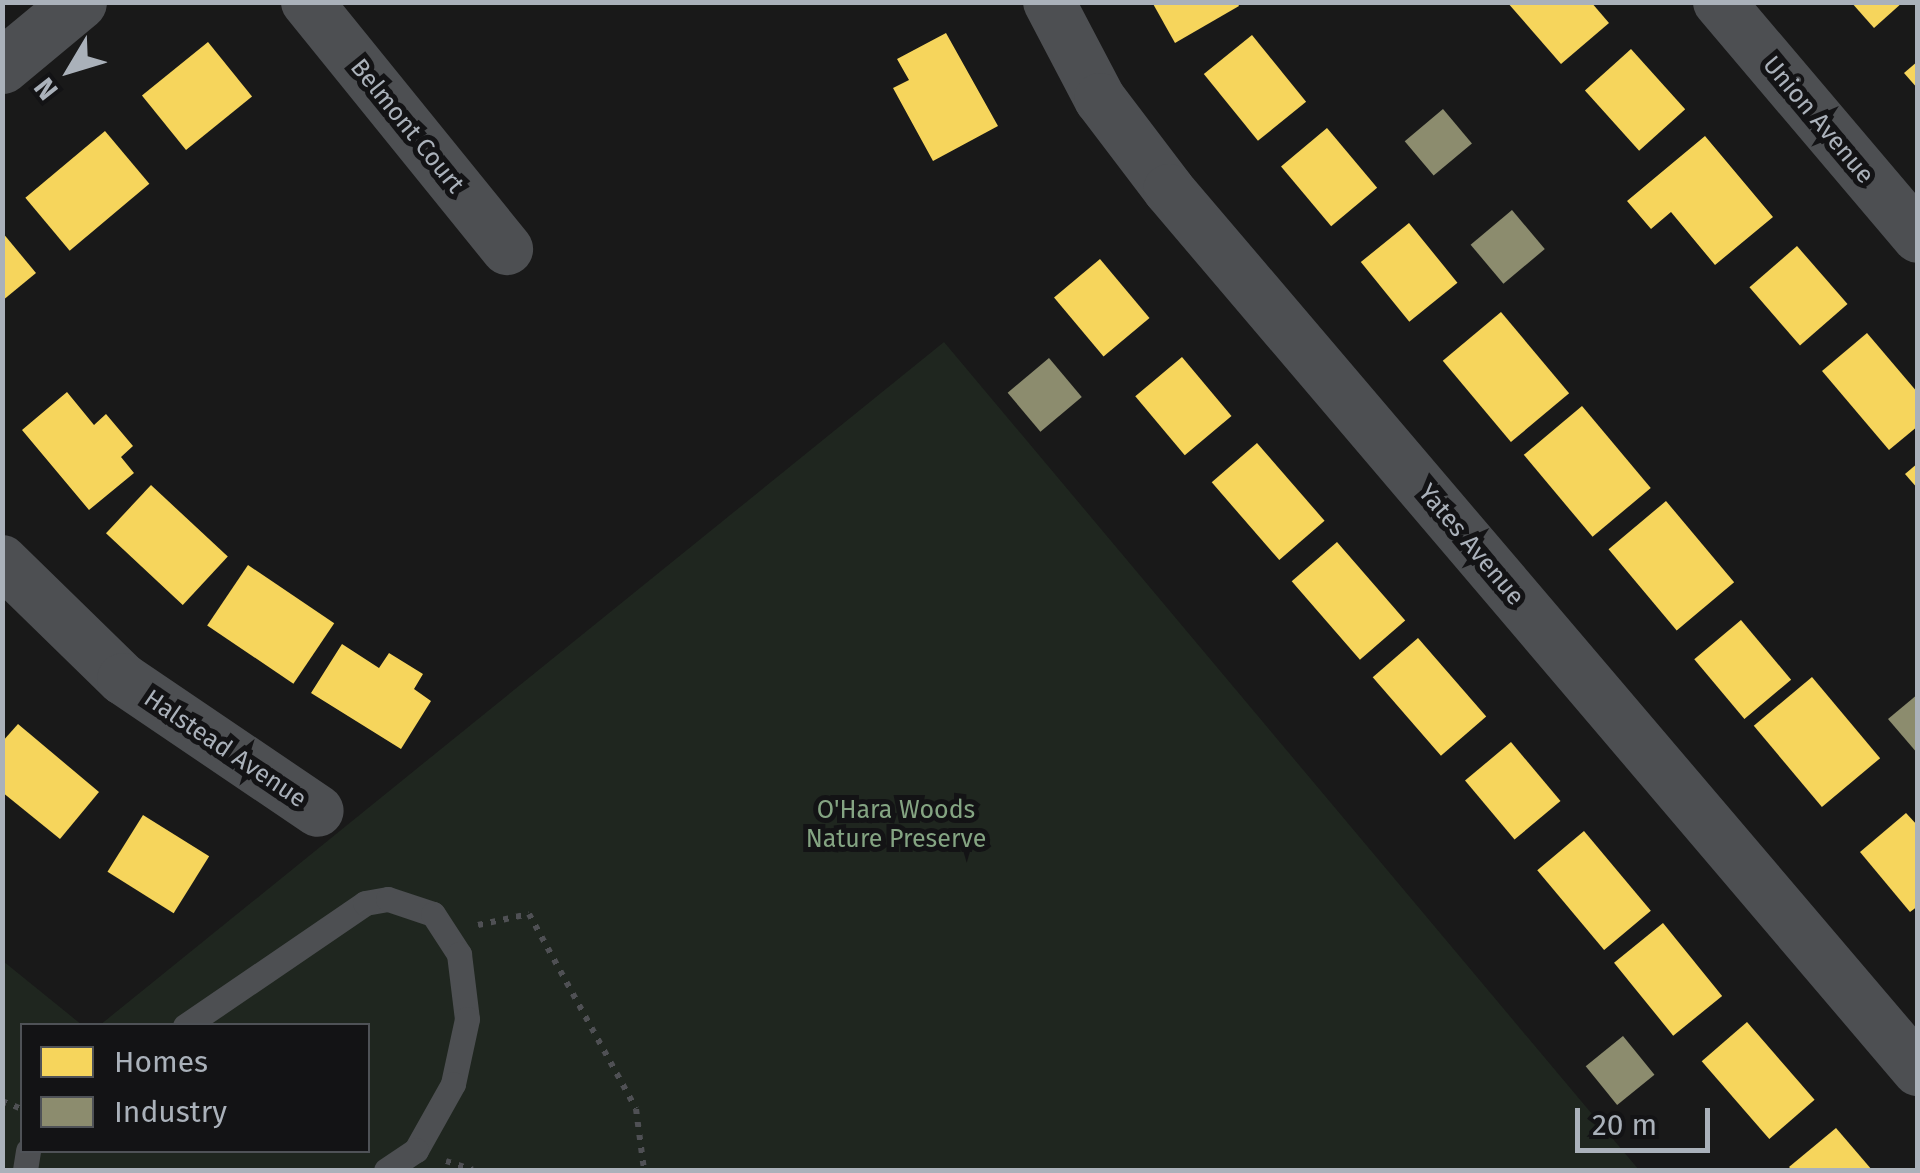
<!DOCTYPE html>
<html>
<head>
<meta charset="utf-8">
<style>
	body { margin:0 }
	#map { position:relative; width:1920px; height:1173px; overflow:hidden; background:#191919; font-family:"Fira Sans",sans-serif }
	div>[style] { position:absolute }
	.green>* { inset:0; background:#1f261f }
	.homes>* { inset:0; background:#f6d55c; transform-origin:0 0 }
	.industry>* { inset:0; background:#8c8c6e; transform-origin:0 0 }
	.path>* { height:6px; margin-top:-3px; transform-origin:0; background:repeating-linear-gradient(90deg,#4f5054 0 5px,transparent 0 13px) }
	.service>* { height:25px; margin:-12.5px; padding:0 12.5px; transform-origin:12.5px; border-radius:12.5px; background:#4d4f52 }
	.minor>* { height:52px; margin:-26px; padding:0 26px; transform-origin:26px; border-radius:26px; background:#4d4f52 }
	.tertiary>* { height:55px; margin:-27.5px; padding:0 27.5px; transform-origin:27.5px; border-radius:27.5px; background:#4d4f52 }
	span { translate:-50% -50%; white-space:nowrap; text-align:center; line-height:1.15; -webkit-text-stroke:10px #131315; paint-order:stroke }
	.street-label { font-size:25px; color:#aab1ba }
	.park-label { font-size:25px; color:#84a482 }
	.frame { position:absolute; inset:0; border:5px solid #aab1ba; pointer-events:none }
	.legend { position:absolute; left:20px; top:1023px; width:350px; height:130px; box-sizing:border-box; background:#131315; border:2px solid #4f5257; margin:0; padding:12px 18px; list-style:none; font-size:30px; color:#aab1ba }
	.legend li { display:flex; align-items:center; gap:20px; height:50px }
	.legend b { width:50px; border:2px solid #4f5257 }
	.north { position:absolute; left:20px; top:20px; width:100px; height:100px; -webkit-text-stroke:8px #131315; paint-order:stroke; rotate:232deg; font-size:28px; font-weight:700; line-height:40px; text-align:center; color:#aab1ba }
	.north::after { content:''; display:block; margin:auto; width:35px; height:45px; background:#aab1ba; clip-path:polygon(50% 0,100% 100%,50% 72%,0 100%) }
	.scale { position:absolute; left:1575px; top:1108px; width:135px; height:45px; box-sizing:border-box; border:5px solid #aab1ba; border-top:0; padding-left:12px; font-size:30px; line-height:35px; white-space:nowrap; color:#aab1ba; -webkit-text-stroke:8px #131315; paint-order:stroke }
</style>
</head>
<body>
<div id="map">
	<div class="green">
		<div style="clip-path:polygon(944px 342px,1639px 1170px,3px 1170px,3px 961px,82px 1025px,22px 1026px,22px 1150px,368px 1150px,368px 1026px,100px 1025px)"></div>
	</div>
	<div class="homes">
		<div style="clip-path:polygon(1152px 2px,1237px 2px,1239px 6px,1175px 43px)"></div>
		<div style="clip-path:polygon(1507px 2px,1591px 2px,1609px 23px,1561px 64px)"></div>
		<div style="clip-path:polygon(1851px 2px,1903px 2px,1874px 28px)"></div>
		<div style="clip-path:polygon(946px 33px,998px 126px,933px 161px,893px 88px,909px 80px,897px 59px)"></div>
		<div style="left:1252px;top:35px;width:86px;height:62px;rotate:51deg"></div>
		<div style="left:208px;top:42px;width:70px;height:85px;rotate:51deg"></div>
		<div style="left:1631px;top:49px;width:81px;height:62px;rotate:48deg"></div>
		<div style="clip-path:polygon(1918px 61px,1918px 89px,1904px 73px)"></div>
		<div style="left:1327px;top:128px;width:78px;height:60px;rotate:50deg"></div>
		<div style="left:105px;top:131px;width:69px;height:104px;rotate:50deg"></div>
		<div style="clip-path:polygon(1705px 136px,1773px 217px,1715px 265px,1671px 212px,1651px 229px,1627px 201px)"></div>
		<div style="left:1409px;top:223px;width:77px;height:62px;rotate:51deg"></div>
		<div style="clip-path:polygon(2px 232px,36px 273px,2px 301px)"></div>
		<div style="left:1797px;top:246px;width:77px;height:63px;rotate:49deg"></div>
		<div style="left:1100px;top:259px;width:77px;height:60px;rotate:50deg"></div>
		<div style="left:1501px;top:312px;width:106px;height:76px;rotate:50deg"></div>
		<div style="clip-path:polygon(1867px 333px,1918px 393px,1918px 426px,1889px 450px,1822px 371px)"></div>
		<div style="left:1182px;top:357px;width:77px;height:61px;rotate:50deg"></div>
		<div style="clip-path:polygon(67px 392px,94px 425px,106px 414px,133px 446px,121px 457px,134px 473px,89px 510px,22px 430px)"></div>
		<div style="left:1582px;top:406px;width:107px;height:76px;rotate:50deg"></div>
		<div style="left:1257px;top:443px;width:103px;height:60px;rotate:49deg"></div>
		<div style="clip-path:polygon(1918px 463px,1918px 489px,1905px 474px)"></div>
		<div style="left:151px;top:485px;width:105px;height:66px;rotate:43deg"></div>
		<div style="left:1666px;top:501px;width:106px;height:75px;rotate:50deg"></div>
		<div style="left:1337px;top:542px;width:104px;height:60px;rotate:49deg"></div>
		<div style="left:248px;top:565px;width:104px;height:73px;rotate:34deg"></div>
		<div style="left:1741px;top:620px;width:78px;height:61px;rotate:50deg"></div>
		<div style="left:1418px;top:638px;width:104px;height:60px;rotate:49deg"></div>
		<div style="clip-path:polygon(342px 644px,379px 668px,389px 653px,423px 674px,414px 689px,431px 701px,401px 749px,311px 693px)"></div>
		<div style="left:1812px;top:677px;width:106px;height:76px;rotate:50deg"></div>
		<div style="clip-path:polygon(18px 724px,99px 792px,60px 839px,2px 792px,2px 742px)"></div>
		<div style="left:1511px;top:742px;width:77px;height:60px;rotate:50deg"></div>
		<div style="clip-path:polygon(1906px 813px,1918px 826px,1918px 906px,1910px 912px,1860px 852px)"></div>
		<div style="left:143px;top:815px;width:78px;height:67px;rotate:32deg"></div>
		<div style="left:1584px;top:831px;width:104px;height:61px;rotate:50deg"></div>
		<div style="left:1663px;top:923px;width:94px;height:63px;rotate:51deg"></div>
		<div style="left:1747px;top:1022px;width:103px;height:60px;rotate:49deg"></div>
		<div style="clip-path:polygon(1836px 1128px,1872px 1170px,1792px 1170px,1789px 1167px)"></div>
	</div>
	<div class="industry">
		<div style="left:1443px;top:109px;width:45px;height:50px;rotate:50deg"></div>
		<div style="left:1512px;top:210px;width:51px;height:54px;rotate:50deg"></div>
		<div style="left:1049px;top:358px;width:51px;height:54px;rotate:50deg"></div>
		<div style="clip-path:polygon(1918px 694px,1918px 754px,1888px 719px)"></div>
		<div style="left:1623px;top:1036px;width:50px;height:48px;rotate:51deg"></div>
	</div>
	<div class="path">
		<div style="left:478px;top:925px;width:52px;rotate:-12.2deg"></div>
		<div style="left:529px;top:914px;width:222px;rotate:61.2deg"></div>
		<div style="left:636px;top:1109px;width:62px;rotate:82.5deg"></div>
		<div style="left:2px;top:1101px;width:22px;rotate:22deg"></div>
		<div style="left:446px;top:1161px;width:28px;rotate:18deg"></div>
	</div>
	<div class="service">
		<div style="left:185px;top:1026px;width:218px;rotate:-34.3deg"></div>
		<div style="left:365px;top:903px;width:23px;rotate:-10deg"></div>
		<div style="left:388px;top:899px;width:47px;rotate:18.4deg"></div>
		<div style="left:433px;top:914px;width:48px;rotate:57deg"></div>
		<div style="left:459px;top:954px;width:65px;rotate:83deg"></div>
		<div style="left:467px;top:1019px;width:66px;rotate:102.2deg"></div>
		<div style="left:453px;top:1084px;width:76px;rotate:119.3deg"></div>
		<div style="left:416px;top:1150px;width:36px;rotate:146deg"></div>
		<div style="left:25px;top:1170px;width:20px;rotate:-81deg"></div>
	</div>
	<div class="minor">
		<div style="left:307px;top:2px;width:318px;rotate:51deg"></div>
		<div style="left:1049px;top:2px;width:110px;rotate:62.3deg"></div>
		<div style="left:1100px;top:99px;width:114px;rotate:52.8deg"></div>
		<div style="left:1169px;top:190px;width:1156px;rotate:49.6deg"></div>
		<div style="left:1719px;top:2px;width:308px;rotate:49.7deg"></div>
		<div style="left:2px;top:561px;width:169px;rotate:44.3deg"></div>
		<div style="left:123px;top:679px;width:235px;rotate:34.1deg"></div>
	</div>
	<div class="tertiary">
		<div style="left:2px;top:66px;width:100px;rotate:-39.7deg"></div>
	</div>
	<div class="street-label">
		<span style="left:1818px;top:120px;rotate:50deg">Union Avenue</span>
		<span style="left:407px;top:126px;rotate:51deg">Belmont Court</span>
		<span style="left:1471px;top:545px;rotate:50deg">Yates Avenue</span>
		<span style="left:225px;top:749px;rotate:34deg">Halstead Avenue</span>
	</div>
	<div class="park-label">
		<span style="left:896px;top:825px">O'Hara Woods<br>Nature Preserve</span>
	</div>
	<div class="frame"></div>
	<ul class="legend">
	<li><b style="height:28px;background:#f6d55c"></b>Homes</li>
	<li><b style="height:28px;background:#8c8c6e"></b>Industry</li>
	</ul>
	<div class="north">N</div>
	<div class="scale">20 m</div>
</div>
</body>
</html>
